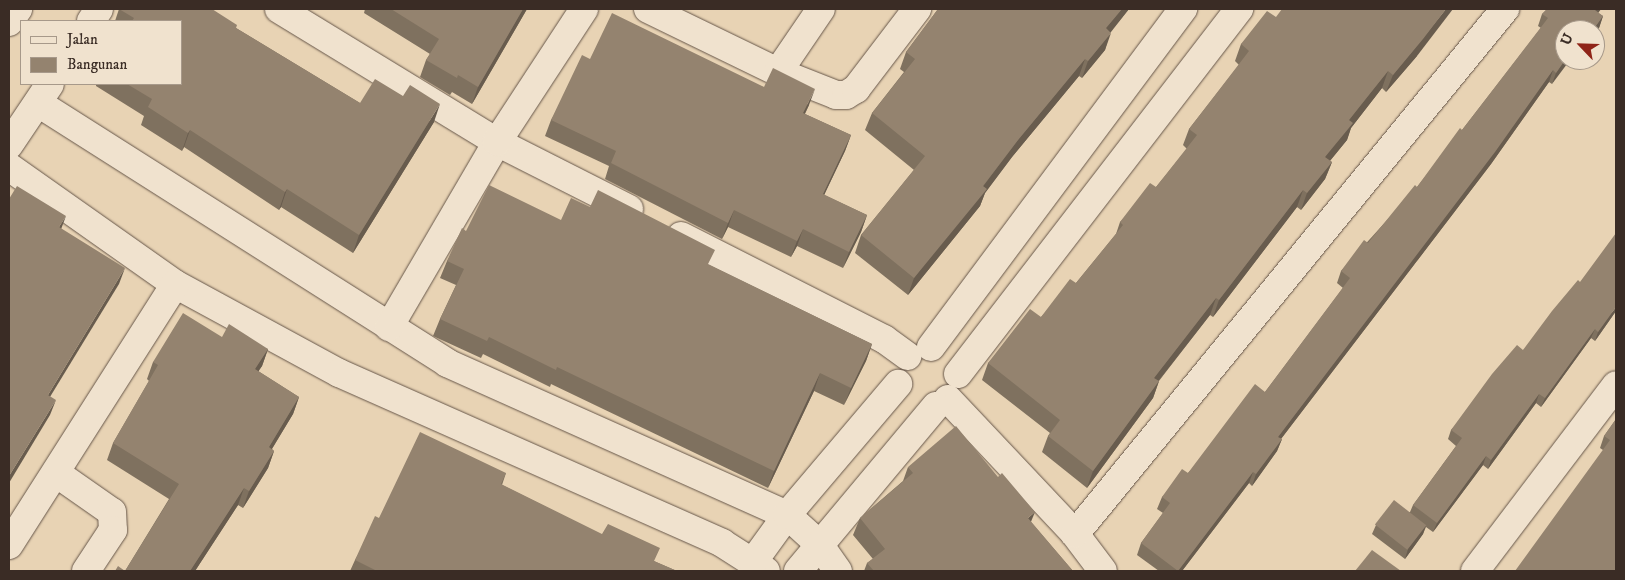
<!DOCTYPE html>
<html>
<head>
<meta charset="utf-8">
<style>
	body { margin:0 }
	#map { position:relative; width:1625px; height:580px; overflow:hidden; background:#e8d3b4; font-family:"IM FELL DW Pica",serif }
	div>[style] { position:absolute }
	.roads { filter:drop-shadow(0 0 1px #665649) drop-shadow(0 0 1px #665649) }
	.street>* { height:28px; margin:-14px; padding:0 14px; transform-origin:14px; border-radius:14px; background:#f0e2ce }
	.wall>* { inset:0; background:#7f715f }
	.shaded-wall>* { inset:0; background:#685c4e }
	.building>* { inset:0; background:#94836f; transform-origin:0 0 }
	span { translate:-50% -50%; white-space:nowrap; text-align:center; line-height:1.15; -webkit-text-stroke:4.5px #f0e2ce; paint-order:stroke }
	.frame { position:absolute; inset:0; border:10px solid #3a2c25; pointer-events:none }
	.legend { position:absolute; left:20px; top:20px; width:162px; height:65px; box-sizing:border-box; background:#f0e2ce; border:1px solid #a7998a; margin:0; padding:6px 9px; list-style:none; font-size:15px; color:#3a2c25 }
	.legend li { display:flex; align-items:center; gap:10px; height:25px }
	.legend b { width:25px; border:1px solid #a7998a }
	.north { position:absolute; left:1555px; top:20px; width:50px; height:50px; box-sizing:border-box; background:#f0e2ce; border:1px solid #a7998a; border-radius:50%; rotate:294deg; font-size:14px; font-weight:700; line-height:20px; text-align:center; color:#3a2c25 }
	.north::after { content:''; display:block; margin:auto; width:18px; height:22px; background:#8f2418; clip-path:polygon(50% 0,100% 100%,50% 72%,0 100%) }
</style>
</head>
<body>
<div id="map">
	<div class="roads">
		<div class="street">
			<div style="left:279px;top:9px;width:255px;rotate:31.4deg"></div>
			<div style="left:497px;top:142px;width:148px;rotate:26.9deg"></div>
			<div style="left:648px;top:9px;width:144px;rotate:25.9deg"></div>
			<div style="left:778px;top:72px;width:62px;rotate:21.6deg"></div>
			<div style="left:836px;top:95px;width:10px"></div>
			<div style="left:846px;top:95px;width:12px;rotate:-31deg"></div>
			<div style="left:856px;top:89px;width:101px;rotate:-52.7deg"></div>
			<div style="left:91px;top:21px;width:14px;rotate:-56deg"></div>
			<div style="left:9px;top:22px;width:16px;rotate:-55deg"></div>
			<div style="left:778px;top:72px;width:76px;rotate:-55.7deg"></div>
			<div style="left:38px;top:103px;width:485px;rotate:32.4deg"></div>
			<div style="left:447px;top:363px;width:372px;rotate:24.1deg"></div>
			<div style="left:787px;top:515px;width:43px;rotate:42.2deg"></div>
			<div style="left:819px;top:544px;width:33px;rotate:55deg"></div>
			<div style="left:9px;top:145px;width:73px;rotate:-56.1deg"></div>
			<div style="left:9px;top:167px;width:203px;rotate:35.2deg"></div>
			<div style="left:175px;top:284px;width:187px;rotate:28.5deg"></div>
			<div style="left:339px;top:373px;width:419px;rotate:23.9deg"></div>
			<div style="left:722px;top:543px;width:52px;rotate:32.5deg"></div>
			<div style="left:681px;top:236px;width:228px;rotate:26.9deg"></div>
			<div style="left:884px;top:339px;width:29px;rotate:36deg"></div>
			<div style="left:389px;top:327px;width:214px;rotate:-59.7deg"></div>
			<div style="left:497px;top:142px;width:159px;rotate:-56.8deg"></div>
			<div style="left:931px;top:347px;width:422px;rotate:-53.3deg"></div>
			<div style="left:958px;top:374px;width:461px;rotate:-52.4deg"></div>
			<div style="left:948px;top:399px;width:185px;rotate:46.7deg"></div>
			<div style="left:1075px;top:534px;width:46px;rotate:52.9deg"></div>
			<div style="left:56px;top:473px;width:68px;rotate:34.9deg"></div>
			<div style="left:112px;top:512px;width:18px;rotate:87deg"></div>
			<div style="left:113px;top:530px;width:49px;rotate:123.4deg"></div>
			<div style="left:1075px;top:534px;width:679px;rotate:-50.68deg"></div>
			<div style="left:9px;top:545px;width:309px;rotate:-57.5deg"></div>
			<div style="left:753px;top:562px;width:58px;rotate:-54.1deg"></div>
			<div style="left:787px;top:515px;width:172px;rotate:-49.7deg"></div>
			<div style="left:798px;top:571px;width:215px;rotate:-50.1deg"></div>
			<div style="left:1475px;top:571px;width:233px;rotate:-52.8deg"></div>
		</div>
	</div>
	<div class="wall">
		<div style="clip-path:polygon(119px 9px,236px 28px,360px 103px,434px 122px,353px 253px,281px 207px,279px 210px,184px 147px,182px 151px,141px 125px,144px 116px,96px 86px,96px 84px,181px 84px,181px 21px,115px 21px)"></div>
		<div style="clip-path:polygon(365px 9px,527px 9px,472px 104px,452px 92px,450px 95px,420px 77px,426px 60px,430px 54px,364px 13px)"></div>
		<div style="clip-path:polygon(938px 9px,1129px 9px,1110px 32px,1105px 50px,1082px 78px,1079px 76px,1012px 157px,985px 193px,980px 206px,908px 295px,855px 253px,861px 235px,914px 170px,865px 130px,872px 113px,904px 72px,900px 69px,906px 52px)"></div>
		<div style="clip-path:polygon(1547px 9px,1601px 9px,1598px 13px,1603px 16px,1599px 28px,1595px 33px,1595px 30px,1565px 30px,1565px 60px,1552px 84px,1549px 82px,1491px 164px,1281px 439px,1282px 439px,1277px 451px,1252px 486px,1249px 483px,1182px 571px,1159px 571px,1137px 555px,1141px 543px,1163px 513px,1157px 509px,1162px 497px,1188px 473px,1265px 392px,1343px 288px,1337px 283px,1341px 271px,1417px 187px,1462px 130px,1541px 28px,1538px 26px,1542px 14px)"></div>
		<div style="clip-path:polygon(1276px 17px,1417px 56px,1386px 92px,1382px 88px,1351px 128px,1347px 140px,1330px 161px,1332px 162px,1325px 179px,1301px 210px,1297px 207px,1213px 317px,1210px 315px,1159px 381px,1153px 398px,1087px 488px,1042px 452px,1048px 436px,1050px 433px,982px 380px,988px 363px,1041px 317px,1076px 283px,1116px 234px,1120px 222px,1156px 187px,1187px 149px,1183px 145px,1189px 129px,1239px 65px,1235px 61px,1241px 44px)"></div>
		<div style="clip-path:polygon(590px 59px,764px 87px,809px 105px,805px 114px,851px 135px,845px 151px,824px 195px,867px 215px,861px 232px,843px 268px,797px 246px,791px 257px,728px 227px,722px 239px,605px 179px,609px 166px,545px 136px,551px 120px)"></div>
		<div style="clip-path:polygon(561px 220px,709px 265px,872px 344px,866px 361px,844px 405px,814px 391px,768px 488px,551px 384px,550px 387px,483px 354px,481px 358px,433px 336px,440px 319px,456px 285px,440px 278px,447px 261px,466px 231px)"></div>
		<div style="clip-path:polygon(1616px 311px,1595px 341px,1591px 338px,1541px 407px,1536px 403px,1488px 469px,1483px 465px,1433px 532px,1426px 527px,1423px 534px,1405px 559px,1372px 534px,1376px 525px,1410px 512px,1413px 505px,1456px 446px,1448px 439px,1451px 430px,1523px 350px)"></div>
		<div style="clip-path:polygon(222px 337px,268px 349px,262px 366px,258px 371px,299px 397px,293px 414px,272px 449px,274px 451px,268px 468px,243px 508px,238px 505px,195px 571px,115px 571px,125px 571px,169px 499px,107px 460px,113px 443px,149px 381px,147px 379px,153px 362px)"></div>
		<div style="clip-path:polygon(1616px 419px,1616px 571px,1603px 450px,1600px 448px,1604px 436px)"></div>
		<div style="clip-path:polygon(908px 467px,1031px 522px,1073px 571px,864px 571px,867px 563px,873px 559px,853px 535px,860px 518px,903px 481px)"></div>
		<div style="clip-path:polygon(506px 473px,502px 485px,656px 562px,677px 571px,350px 571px,355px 560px,379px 518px)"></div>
	</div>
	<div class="shaded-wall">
		<div style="clip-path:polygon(523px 9px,527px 9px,472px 104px,478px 87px)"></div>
		<div style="clip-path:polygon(1122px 9px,1129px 9px,1100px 46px,1106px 28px)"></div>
		<div style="clip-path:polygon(1446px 9px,1453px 9px,1417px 56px,1386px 92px,1393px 75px)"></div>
		<div style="clip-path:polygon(1597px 9px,1601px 9px,1591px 22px,1595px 10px)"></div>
		<div style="clip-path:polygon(1603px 16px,1599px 28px,1595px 33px,1595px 30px,1593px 30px)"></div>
		<div style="clip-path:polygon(1111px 33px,1105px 50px,1082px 78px,1088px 61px)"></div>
		<div style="clip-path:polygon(1085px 59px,1079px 76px,1012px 157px,985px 193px,980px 206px,908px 295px,914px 278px,1018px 140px)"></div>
		<div style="clip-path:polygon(1565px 60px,1570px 60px,1552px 84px,1556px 73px)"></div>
		<div style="clip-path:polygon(1553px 70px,1549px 82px,1491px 164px,1274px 448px,1278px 437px)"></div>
		<div style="clip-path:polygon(1388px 71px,1382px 88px,1351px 128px,1347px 140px,1319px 174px,1325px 157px,1349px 120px)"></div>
		<div style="clip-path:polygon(815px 89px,809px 105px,797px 129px,803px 113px)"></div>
		<div style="clip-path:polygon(440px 104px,434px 122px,353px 253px,359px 235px)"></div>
		<div style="clip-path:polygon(190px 130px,184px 147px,182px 151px,188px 133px)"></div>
		<div style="clip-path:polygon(851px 135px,845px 151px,817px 210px,823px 194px)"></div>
		<div style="clip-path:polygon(1332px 162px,1325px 179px,1301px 210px,1307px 193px)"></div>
		<div style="clip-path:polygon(287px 189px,281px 207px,279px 210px,285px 192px)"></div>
		<div style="clip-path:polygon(1303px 190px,1297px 207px,1213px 317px,1219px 300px)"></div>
		<div style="clip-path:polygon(734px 210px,728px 227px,722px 239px,728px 223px)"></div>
		<div style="clip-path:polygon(867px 215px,861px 232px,843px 268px,849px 252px)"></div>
		<div style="clip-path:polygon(66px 216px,60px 232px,59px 227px)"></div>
		<div style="clip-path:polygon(803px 229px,797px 246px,791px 257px,797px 241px)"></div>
		<div style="clip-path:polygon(125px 268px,119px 284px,42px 410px,48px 395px)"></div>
		<div style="clip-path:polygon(1216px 298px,1210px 315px,1148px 394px,1154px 378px)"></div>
		<div style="clip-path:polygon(1616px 307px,1616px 311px,1595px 341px,1598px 332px)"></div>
		<div style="clip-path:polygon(1595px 329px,1591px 338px,1541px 407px,1545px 398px)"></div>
		<div style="clip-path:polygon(872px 344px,866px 361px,844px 405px,851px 388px)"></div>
		<div style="clip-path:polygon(268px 349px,262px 366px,249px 386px,255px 369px)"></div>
		<div style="clip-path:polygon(820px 373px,814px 391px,768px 488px,774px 471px)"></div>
		<div style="clip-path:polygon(1159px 381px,1153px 398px,1087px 488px,1093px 471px)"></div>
		<div style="clip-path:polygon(1539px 394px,1536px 403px,1488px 469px,1491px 460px)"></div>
		<div style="clip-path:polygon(299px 397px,293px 414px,262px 465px,269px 447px)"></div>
		<div style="clip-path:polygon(56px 400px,50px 415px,9px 483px,9px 476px)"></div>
		<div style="clip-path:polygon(1282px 439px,1277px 451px,1252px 486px,1256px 474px)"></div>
		<div style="clip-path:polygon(274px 451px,268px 468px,243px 508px,249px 491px)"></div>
		<div style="clip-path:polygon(1486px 456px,1483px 465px,1433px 532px,1437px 523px)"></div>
		<div style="clip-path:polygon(1253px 472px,1249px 483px,1182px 571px,1178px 571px)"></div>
		<div style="clip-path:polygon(244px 488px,238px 505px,195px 571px,190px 571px)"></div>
		<div style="clip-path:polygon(1035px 512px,1028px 529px,1028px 518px)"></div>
		<div style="clip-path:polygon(1426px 525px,1423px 534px,1405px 559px,1408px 549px)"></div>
	</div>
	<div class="building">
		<div style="clip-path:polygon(119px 9px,212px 9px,237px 25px,236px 28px,360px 103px,375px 79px,403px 96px,410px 85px,440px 104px,359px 235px,287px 189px,285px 192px,190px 130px,188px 133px,148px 107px,152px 99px,127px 84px,181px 84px,181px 21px,132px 21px,134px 18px)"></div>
		<div style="clip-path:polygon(391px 9px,523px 9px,478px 87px,458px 75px,457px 78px,426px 60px,439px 39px)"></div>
		<div style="clip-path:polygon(938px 9px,1122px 9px,1106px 28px,1111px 33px,1088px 61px,1085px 59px,1018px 140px,983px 186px,987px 189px,914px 278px,861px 235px,925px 156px,872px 113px,915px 59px,906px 52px)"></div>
		<div style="clip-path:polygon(1282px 9px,1446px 9px,1423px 39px,1393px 75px,1388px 71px,1349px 120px,1353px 123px,1325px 157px,1332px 162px,1307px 193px,1303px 190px,1219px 300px,1216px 298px,1154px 378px,1159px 381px,1093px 471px,1048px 436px,1060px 420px,988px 363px,1030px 309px,1041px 317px,1070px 279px,1076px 283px,1123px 225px,1120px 222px,1150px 183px,1156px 187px,1197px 135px,1189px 129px,1249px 51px,1241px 44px,1267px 11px,1276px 17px)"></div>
		<div style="clip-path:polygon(1547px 9px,1597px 9px,1595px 10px,1603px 16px,1593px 30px,1565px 30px,1565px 60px,1556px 73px,1553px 70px,1495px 152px,1278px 437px,1282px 439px,1256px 474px,1253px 472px,1178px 571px,1141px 543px,1170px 503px,1162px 497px,1182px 469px,1188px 473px,1255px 384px,1265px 392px,1350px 278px,1341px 271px,1364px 240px,1368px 243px,1415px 185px,1417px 187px,1460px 128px,1462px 130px,1548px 18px,1542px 14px)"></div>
		<div style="clip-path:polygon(612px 13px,764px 87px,773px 68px,815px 89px,803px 113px,851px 135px,823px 194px,867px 215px,849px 252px,803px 229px,797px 241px,734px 210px,728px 223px,611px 163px,616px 151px,551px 120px,582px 55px,590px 59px)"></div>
		<div style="clip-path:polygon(489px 185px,561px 220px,571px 198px,590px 207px,598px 190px,715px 250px,708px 264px,872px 344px,851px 388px,820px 373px,774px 471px,557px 367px,556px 370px,489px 337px,487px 341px,440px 319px,464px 269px,447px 261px,462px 228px,466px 231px)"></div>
		<div style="clip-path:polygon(17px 186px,66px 216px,59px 227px,125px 268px,48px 395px,56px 400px,9px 476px,9px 199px)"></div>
		<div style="clip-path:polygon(1616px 233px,1616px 307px,1598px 332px,1595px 329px,1545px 398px,1539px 394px,1491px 460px,1486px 456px,1437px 523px,1413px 505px,1462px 438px,1451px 430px,1492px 374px,1517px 345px,1523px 350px,1552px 311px,1578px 280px,1580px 282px)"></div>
		<div style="clip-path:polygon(183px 313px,222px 337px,229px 324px,268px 349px,255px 369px,299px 397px,269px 447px,274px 451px,249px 491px,244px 488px,190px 571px,115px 571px,118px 566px,125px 571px,179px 484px,113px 443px,158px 365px,153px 362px)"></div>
		<div style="clip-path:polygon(1616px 419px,1616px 571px,1515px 571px,1610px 440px,1604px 436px)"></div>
		<div style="clip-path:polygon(956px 426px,998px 477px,1002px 473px,1035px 512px,1028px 518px,1073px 571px,874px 571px,867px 563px,885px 549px,860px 518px,913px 473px,908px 467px)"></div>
		<div style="clip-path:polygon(420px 432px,506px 473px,501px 484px,602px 534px,608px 524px,660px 548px,654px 561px,677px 571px,377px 571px,355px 560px,375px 516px,379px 518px)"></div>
		<div style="left:1394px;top:500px;width:41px;height:31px;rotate:38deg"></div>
		<div style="clip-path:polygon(1372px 550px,1401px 571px,1355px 571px)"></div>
	</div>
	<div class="frame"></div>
	<ul class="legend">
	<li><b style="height:6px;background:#f0e2ce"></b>Jalan</li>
	<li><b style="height:14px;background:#94836f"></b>Bangunan</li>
	</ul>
	<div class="north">U</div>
</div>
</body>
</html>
